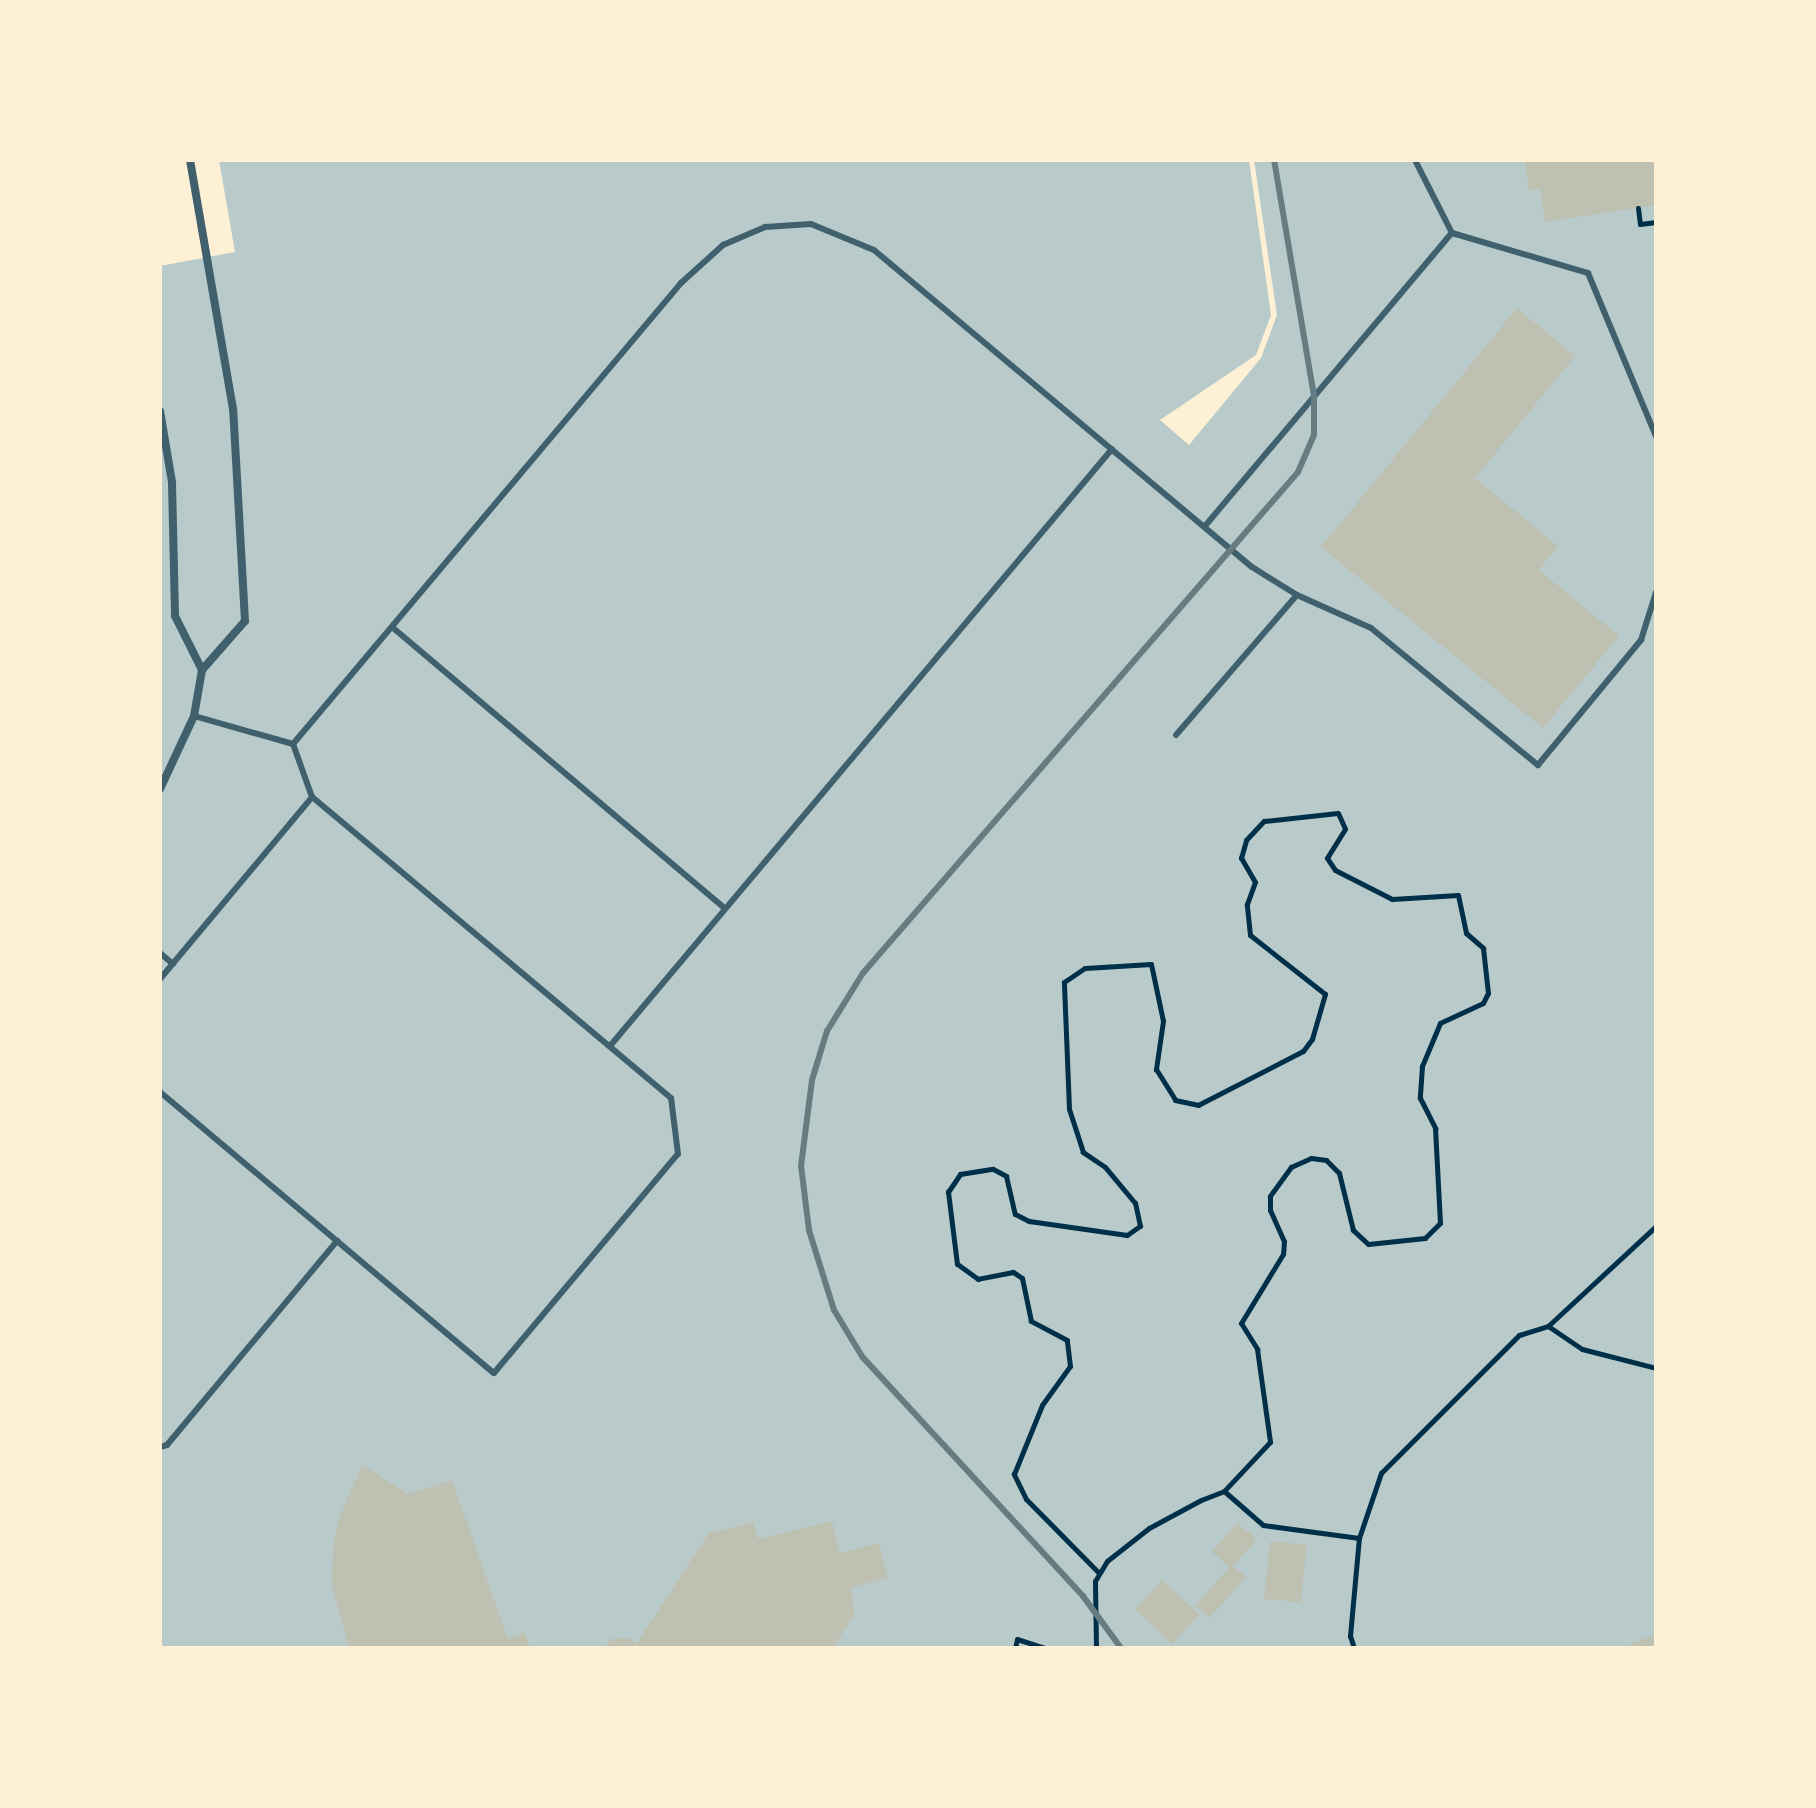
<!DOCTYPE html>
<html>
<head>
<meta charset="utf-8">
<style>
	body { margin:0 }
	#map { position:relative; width:1816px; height:1808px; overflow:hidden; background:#fdf0d5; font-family:"Work Sans",sans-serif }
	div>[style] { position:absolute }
	.green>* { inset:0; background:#b9caca }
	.building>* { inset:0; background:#bec0b2; transform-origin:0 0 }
	.path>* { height:5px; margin:-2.5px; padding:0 2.5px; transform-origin:2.5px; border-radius:2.5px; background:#003049 }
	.service>* { height:6px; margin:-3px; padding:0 3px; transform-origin:3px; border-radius:3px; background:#3f606c }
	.minor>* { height:8px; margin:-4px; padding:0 4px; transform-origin:4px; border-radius:4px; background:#3f606c }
	.rail>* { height:6px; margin:-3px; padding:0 3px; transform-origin:3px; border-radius:3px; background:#657d81 }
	span { translate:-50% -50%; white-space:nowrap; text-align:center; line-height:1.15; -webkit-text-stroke:8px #fdf0d5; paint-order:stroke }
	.frame { position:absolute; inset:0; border:162px solid #fdf0d5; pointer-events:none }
</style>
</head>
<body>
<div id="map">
	<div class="green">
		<div style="clip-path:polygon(219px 160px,1249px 160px,1271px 315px,1256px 355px,1160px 420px,1189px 445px,1261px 358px,1277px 315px,1254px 160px,1656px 160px,1656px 1648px,160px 1648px,160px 266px,235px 252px)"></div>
	</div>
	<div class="building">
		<div style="clip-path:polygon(1525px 160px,1656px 160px,1656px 205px,1545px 222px,1540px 189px,1529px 191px)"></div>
		<div style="clip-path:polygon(1517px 308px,1575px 356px,1475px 478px,1558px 546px,1539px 570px,1619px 636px,1543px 728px,1321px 547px)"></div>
		<div style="clip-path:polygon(362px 1465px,408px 1494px,452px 1480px,508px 1639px,525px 1632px,530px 1648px,349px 1648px,332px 1586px,333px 1547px,339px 1518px)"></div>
		<div style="clip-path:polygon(832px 1521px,840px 1553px,879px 1543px,888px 1578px,852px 1587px,854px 1615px,833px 1648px,605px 1648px,611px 1639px,628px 1638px,636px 1644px,709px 1533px,753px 1522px,758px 1539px)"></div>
		<div style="clip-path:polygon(1237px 1523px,1257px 1539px,1233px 1566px,1246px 1577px,1210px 1618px,1195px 1606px,1229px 1567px,1212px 1552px)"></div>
		<div style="left:1270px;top:1541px;width:37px;height:58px;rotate:6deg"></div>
		<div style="left:1162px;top:1580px;width:51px;height:40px;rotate:43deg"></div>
		<div style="clip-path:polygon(1652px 1636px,1656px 1648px,1630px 1648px,1633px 1643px)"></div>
	</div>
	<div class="path">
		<div style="left:1638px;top:208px;width:16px;rotate:83deg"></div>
		<div style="left:1640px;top:224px;width:16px;rotate:-7deg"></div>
		<div style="left:1548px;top:1326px;width:41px;rotate:34.1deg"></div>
		<div style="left:1582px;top:1349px;width:76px;rotate:14.4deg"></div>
		<div style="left:1099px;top:1573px;width:104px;rotate:-134.6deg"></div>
		<div style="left:1026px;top:1499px;width:28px;rotate:-116deg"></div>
		<div style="left:1014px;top:1474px;width:74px;rotate:-67.9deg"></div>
		<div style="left:1042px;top:1405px;width:48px;rotate:-54.3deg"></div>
		<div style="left:1070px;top:1366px;width:26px;rotate:-97deg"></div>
		<div style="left:1067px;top:1340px;width:41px;rotate:-152.2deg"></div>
		<div style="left:1031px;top:1321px;width:44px;rotate:-101.8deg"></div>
		<div style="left:1022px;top:1278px;width:11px;rotate:-146deg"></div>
		<div style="left:1013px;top:1272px;width:36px;rotate:169deg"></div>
		<div style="left:978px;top:1279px;width:26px;rotate:-144deg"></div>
		<div style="left:957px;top:1264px;width:73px;rotate:-97.1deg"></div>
		<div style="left:948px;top:1192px;width:22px;rotate:-56deg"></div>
		<div style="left:960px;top:1174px;width:33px;rotate:-9deg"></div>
		<div style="left:993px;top:1169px;width:15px;rotate:28deg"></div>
		<div style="left:1006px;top:1176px;width:39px;rotate:77deg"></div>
		<div style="left:1015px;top:1214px;width:16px;rotate:27deg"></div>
		<div style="left:1029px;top:1221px;width:99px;rotate:8.1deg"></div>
		<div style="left:1127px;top:1235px;width:16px;rotate:-35deg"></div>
		<div style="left:1140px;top:1226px;width:24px;rotate:-102deg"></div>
		<div style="left:1135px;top:1203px;width:47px;rotate:-129.8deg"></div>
		<div style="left:1105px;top:1167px;width:27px;rotate:-146deg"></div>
		<div style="left:1083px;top:1152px;width:45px;rotate:-108deg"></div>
		<div style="left:1069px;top:1109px;width:127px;rotate:-92.3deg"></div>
		<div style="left:1064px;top:982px;width:25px;rotate:-34deg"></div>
		<div style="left:1085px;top:968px;width:66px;rotate:-3.5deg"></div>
		<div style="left:1151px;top:964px;width:58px;rotate:78.1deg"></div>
		<div style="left:1163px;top:1021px;width:49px;rotate:98.3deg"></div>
		<div style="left:1156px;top:1069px;width:36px;rotate:58deg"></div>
		<div style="left:1175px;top:1100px;width:24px;rotate:12deg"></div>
		<div style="left:1198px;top:1105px;width:118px;rotate:-27.2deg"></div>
		<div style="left:1303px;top:1051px;width:15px;rotate:-53deg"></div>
		<div style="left:1312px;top:1039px;width:47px;rotate:-73.9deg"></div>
		<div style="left:1325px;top:994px;width:95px;rotate:-141.8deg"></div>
		<div style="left:1250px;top:935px;width:31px;rotate:-96deg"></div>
		<div style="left:1247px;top:904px;width:23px;rotate:-70deg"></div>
		<div style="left:1255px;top:882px;width:28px;rotate:-120deg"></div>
		<div style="left:1241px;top:858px;width:19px;rotate:-74deg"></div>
		<div style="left:1246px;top:840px;width:26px;rotate:-47deg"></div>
		<div style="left:1264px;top:821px;width:74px;rotate:-6.2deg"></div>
		<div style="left:1338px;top:813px;width:17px;rotate:66deg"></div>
		<div style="left:1345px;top:829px;width:34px;rotate:122deg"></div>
		<div style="left:1327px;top:858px;width:14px;rotate:56deg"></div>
		<div style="left:1335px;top:870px;width:64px;rotate:27deg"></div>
		<div style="left:1392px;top:899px;width:66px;rotate:-3.5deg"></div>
		<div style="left:1458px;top:895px;width:39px;rotate:78deg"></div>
		<div style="left:1466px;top:933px;width:23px;rotate:41deg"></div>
		<div style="left:1483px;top:948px;width:45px;rotate:83.7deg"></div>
		<div style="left:1488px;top:993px;width:11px;rotate:117deg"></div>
		<div style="left:1483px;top:1003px;width:47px;rotate:155.1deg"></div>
		<div style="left:1440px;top:1023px;width:47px;rotate:112.7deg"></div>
		<div style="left:1422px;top:1066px;width:32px;rotate:94deg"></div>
		<div style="left:1420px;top:1098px;width:34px;rotate:63deg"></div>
		<div style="left:1435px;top:1128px;width:95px;rotate:87deg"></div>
		<div style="left:1440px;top:1223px;width:21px;rotate:135deg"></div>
		<div style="left:1425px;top:1238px;width:57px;rotate:174deg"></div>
		<div style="left:1368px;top:1244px;width:21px;rotate:-137deg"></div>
		<div style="left:1353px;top:1230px;width:59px;rotate:-103.8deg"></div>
		<div style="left:1339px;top:1173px;width:18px;rotate:-135deg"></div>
		<div style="left:1326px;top:1160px;width:15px;rotate:-172deg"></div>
		<div style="left:1311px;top:1158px;width:22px;rotate:156deg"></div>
		<div style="left:1291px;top:1167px;width:36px;rotate:126deg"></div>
		<div style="left:1270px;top:1196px;width:14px;rotate:90deg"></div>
		<div style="left:1270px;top:1210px;width:34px;rotate:66deg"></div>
		<div style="left:1284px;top:1241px;width:13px;rotate:94deg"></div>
		<div style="left:1283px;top:1254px;width:81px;rotate:121.3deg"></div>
		<div style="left:1241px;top:1323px;width:31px;rotate:58deg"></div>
		<div style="left:1257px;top:1349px;width:94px;rotate:82deg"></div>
		<div style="left:1270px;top:1442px;width:67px;rotate:133.2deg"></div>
		<div style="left:1015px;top:1648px;width:9px;rotate:-77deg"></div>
		<div style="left:1017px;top:1639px;width:28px;rotate:18deg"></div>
		<div style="left:1096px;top:1648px;width:67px;rotate:-90.9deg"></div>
		<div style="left:1095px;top:1581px;width:23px;rotate:-59deg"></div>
		<div style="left:1107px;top:1561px;width:53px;rotate:-38.2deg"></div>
		<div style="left:1149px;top:1528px;width:59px;rotate:-28.3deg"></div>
		<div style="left:1201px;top:1500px;width:25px;rotate:-21deg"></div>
		<div style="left:1224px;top:1491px;width:52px;rotate:41.1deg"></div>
		<div style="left:1263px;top:1525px;width:97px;rotate:7.7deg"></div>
		<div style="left:1354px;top:1648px;width:13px;rotate:-108deg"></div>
		<div style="left:1350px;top:1636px;width:98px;rotate:-84.8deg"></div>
		<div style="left:1359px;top:1538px;width:69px;rotate:-71.3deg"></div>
		<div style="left:1381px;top:1473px;width:195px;rotate:-45deg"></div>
		<div style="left:1519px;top:1335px;width:30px;rotate:-17deg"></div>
		<div style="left:1548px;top:1326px;width:147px;rotate:-42.8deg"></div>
	</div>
	<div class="service">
		<div style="left:1452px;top:233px;width:142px;rotate:16.4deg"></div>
		<div style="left:1588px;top:273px;width:177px;rotate:67.4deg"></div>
		<div style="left:1205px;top:526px;width:383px;rotate:-49.9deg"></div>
		<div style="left:1452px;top:233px;width:82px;rotate:-116.9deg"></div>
		<div style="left:392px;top:627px;width:436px;rotate:40.2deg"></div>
		<div style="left:1176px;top:735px;width:185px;rotate:-49.2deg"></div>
		<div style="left:293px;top:744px;width:603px;rotate:-49.91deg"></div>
		<div style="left:681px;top:283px;width:57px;rotate:-42.1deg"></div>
		<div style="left:723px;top:245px;width:46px;rotate:-23.2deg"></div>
		<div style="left:765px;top:227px;width:46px;rotate:-3.7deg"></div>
		<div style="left:811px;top:224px;width:68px;rotate:22.4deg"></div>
		<div style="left:874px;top:250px;width:493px;rotate:40deg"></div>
		<div style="left:1252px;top:567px;width:53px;rotate:31.9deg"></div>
		<div style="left:1297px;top:595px;width:81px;rotate:24deg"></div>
		<div style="left:1371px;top:628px;width:216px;rotate:39.4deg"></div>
		<div style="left:1538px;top:765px;width:162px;rotate:-50.5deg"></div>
		<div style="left:1641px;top:640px;width:50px;rotate:-72.6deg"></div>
		<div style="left:160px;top:953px;width:17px;rotate:40deg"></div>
		<div style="left:160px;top:979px;width:237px;rotate:-50.1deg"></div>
		<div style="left:610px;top:1046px;width:780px;rotate:-49.94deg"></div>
		<div style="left:160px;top:1092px;width:436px;rotate:40.1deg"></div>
		<div style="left:494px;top:1373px;width:286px;rotate:-50deg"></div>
		<div style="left:678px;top:1154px;width:56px;rotate:-97.1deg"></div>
		<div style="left:671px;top:1098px;width:468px;rotate:-140deg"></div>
		<div style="left:312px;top:797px;width:56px;rotate:-109.7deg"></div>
		<div style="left:293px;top:744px;width:103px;rotate:-164.2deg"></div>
		<div style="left:160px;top:1447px;width:7px;rotate:-16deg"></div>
		<div style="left:167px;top:1445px;width:266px;rotate:-50.2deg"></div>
	</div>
	<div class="minor">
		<div style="left:160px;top:411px;width:72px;rotate:80.4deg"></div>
		<div style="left:172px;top:482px;width:134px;rotate:88.7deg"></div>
		<div style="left:175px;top:616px;width:60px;rotate:63.4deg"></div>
		<div style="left:160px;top:789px;width:81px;rotate:-65deg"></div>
		<div style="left:194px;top:716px;width:47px;rotate:-80.1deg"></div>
		<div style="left:202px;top:670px;width:65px;rotate:-48.7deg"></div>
		<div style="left:245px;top:621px;width:212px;rotate:-93.2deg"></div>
		<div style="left:233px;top:409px;width:253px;rotate:-99.8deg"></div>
	</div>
	<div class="rail">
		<div style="left:1121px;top:1648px;width:64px;rotate:-126.2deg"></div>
		<div style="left:1083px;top:1596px;width:324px;rotate:-132.7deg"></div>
		<div style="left:863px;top:1358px;width:56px;rotate:-121.1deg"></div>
		<div style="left:834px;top:1310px;width:84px;rotate:-107.4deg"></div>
		<div style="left:809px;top:1230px;width:64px;rotate:-97.1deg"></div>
		<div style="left:801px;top:1166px;width:87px;rotate:-82.7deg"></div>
		<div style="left:812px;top:1080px;width:51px;rotate:-73deg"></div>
		<div style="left:827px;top:1031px;width:68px;rotate:-58.2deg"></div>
		<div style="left:863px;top:973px;width:663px;rotate:-49.03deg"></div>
		<div style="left:1298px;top:472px;width:40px;rotate:-66.6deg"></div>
		<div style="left:1314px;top:435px;width:39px;rotate:-90deg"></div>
		<div style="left:1314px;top:396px;width:239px;rotate:-99.6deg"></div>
	</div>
	<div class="frame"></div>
</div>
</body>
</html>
